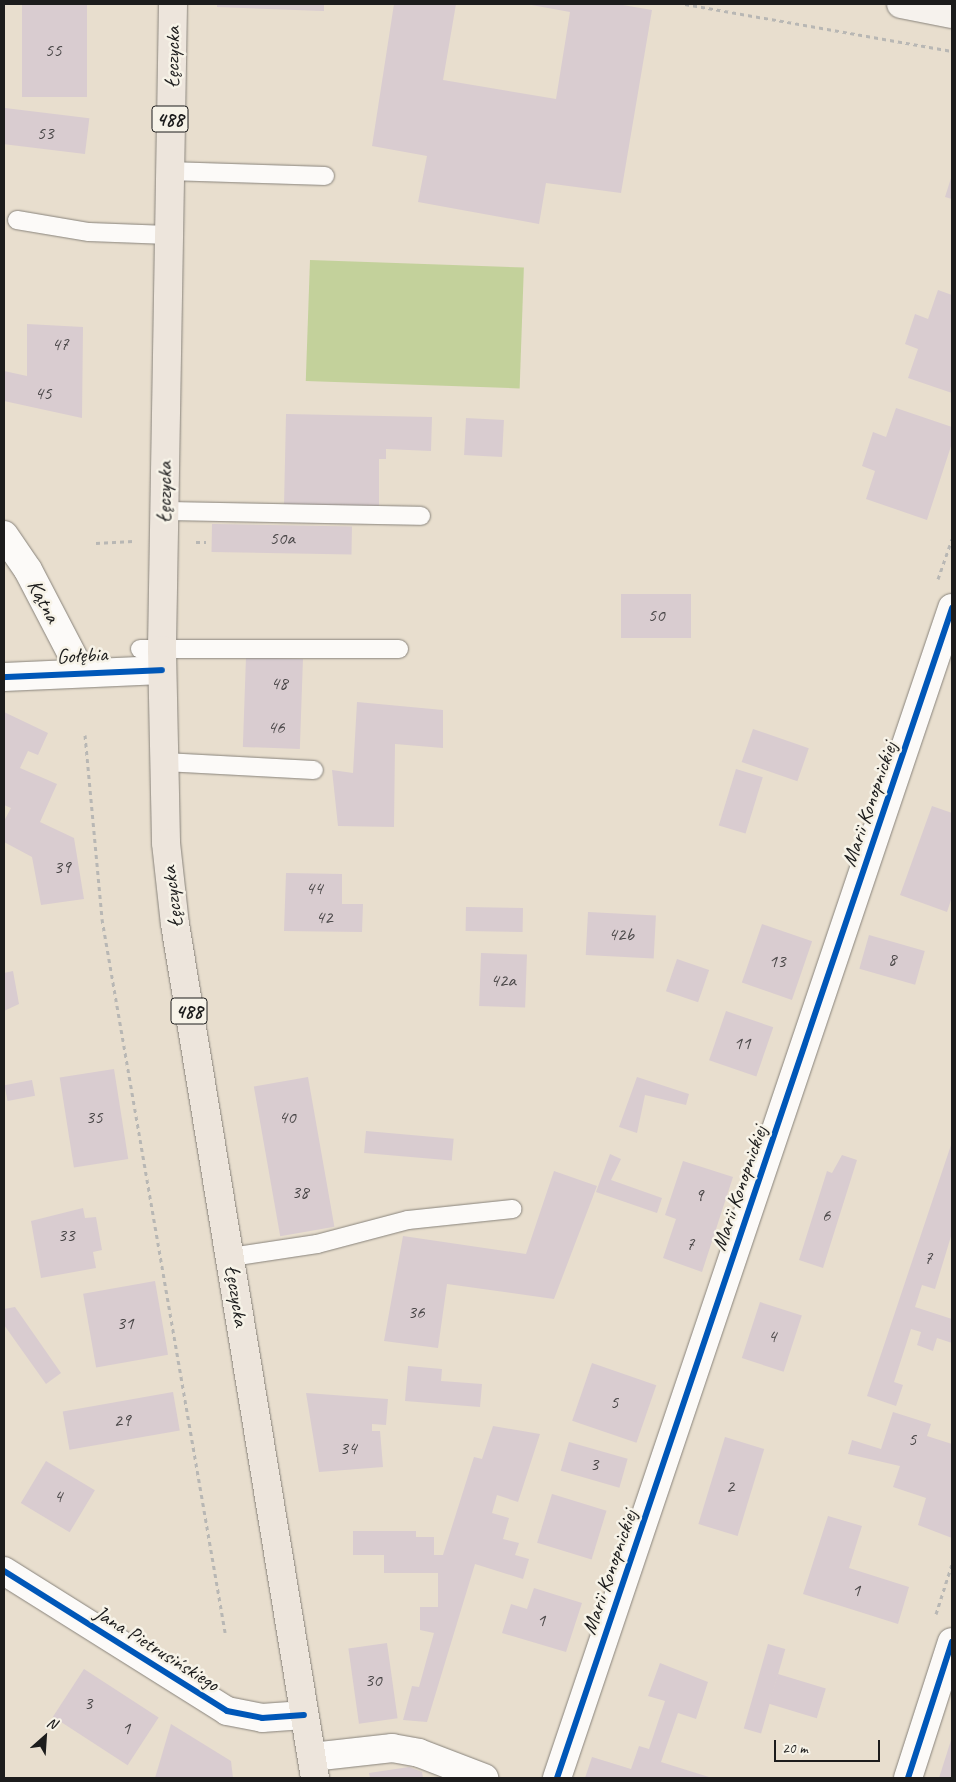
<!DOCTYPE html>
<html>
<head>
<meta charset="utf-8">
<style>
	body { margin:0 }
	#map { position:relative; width:956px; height:1782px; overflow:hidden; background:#e8dece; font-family:Caveat,sans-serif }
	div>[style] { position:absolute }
	.green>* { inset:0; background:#c3d19b; transform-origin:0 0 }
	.building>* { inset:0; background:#d9ccd0; transform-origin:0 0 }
	.path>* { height:3px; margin-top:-1.5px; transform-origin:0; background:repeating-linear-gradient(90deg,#b8b7b4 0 4px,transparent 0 8px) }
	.roads { filter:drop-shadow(0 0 1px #88837b) drop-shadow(0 0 1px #88837b) }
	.lane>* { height:18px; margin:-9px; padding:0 9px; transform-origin:9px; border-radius:9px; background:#fcfaf8 }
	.street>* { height:28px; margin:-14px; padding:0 14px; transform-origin:14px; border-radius:14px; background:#fcfaf8 }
	.secondary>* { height:28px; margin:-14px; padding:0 14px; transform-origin:14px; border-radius:14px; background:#f6f2ed }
	.primary>* { height:28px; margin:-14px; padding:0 14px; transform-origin:14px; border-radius:14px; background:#ede5dc }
	.cycleway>* { height:6px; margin:-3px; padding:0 3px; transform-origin:3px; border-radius:3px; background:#0057b8 }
	span { translate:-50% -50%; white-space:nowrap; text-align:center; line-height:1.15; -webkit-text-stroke:5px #f7f3e8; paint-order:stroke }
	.number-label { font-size:19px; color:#4b4849 }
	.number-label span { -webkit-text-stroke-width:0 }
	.shield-label span { padding:1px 4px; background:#f7f3e8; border:1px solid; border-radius:4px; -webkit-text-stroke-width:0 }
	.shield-label { font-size:20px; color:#1c1c1c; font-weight:700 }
	.street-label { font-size:21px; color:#1c1c1c }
	.frame { position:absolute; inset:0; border:5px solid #1c1c1c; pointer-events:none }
	.north { position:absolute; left:20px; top:1712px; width:50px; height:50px; -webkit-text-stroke:4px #f7f3e8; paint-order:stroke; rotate:26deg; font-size:14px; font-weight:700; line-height:20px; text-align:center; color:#1c1c1c }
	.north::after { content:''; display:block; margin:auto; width:18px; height:22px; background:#1c1c1c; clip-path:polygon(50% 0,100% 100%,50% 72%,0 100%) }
	.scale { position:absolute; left:774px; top:1740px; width:106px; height:22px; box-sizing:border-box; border:2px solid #1c1c1c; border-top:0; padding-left:6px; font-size:15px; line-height:18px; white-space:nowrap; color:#1c1c1c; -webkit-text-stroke:4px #f7f3e8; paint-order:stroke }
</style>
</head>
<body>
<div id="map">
	<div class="green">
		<div style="left:310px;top:260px;width:214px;height:121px;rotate:2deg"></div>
	</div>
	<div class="building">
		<div style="left:22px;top:4px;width:65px;height:93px"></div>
		<div style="clip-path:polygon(217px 4px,324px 4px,324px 11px,217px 7px)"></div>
		<div style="clip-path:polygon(394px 4px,456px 4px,443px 80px,556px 99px,570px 12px,526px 4px,617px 4px,652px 10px,621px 193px,546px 183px,539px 224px,418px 202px,427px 156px,372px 146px)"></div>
		<div style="left:5px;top:108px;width:85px;height:36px;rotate:7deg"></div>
		<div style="clip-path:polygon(952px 175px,952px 199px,945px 197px)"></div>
		<div style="clip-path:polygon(938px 290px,952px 295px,952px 393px,908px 378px,918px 349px,905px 344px,915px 314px,928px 319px)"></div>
		<div style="clip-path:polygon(27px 324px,83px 327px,82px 418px,4px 401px,4px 371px,27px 376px)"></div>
		<div style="clip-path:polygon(896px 408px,952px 427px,952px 443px,927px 520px,866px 499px,875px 471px,862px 466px,873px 432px,886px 437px)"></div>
		<div style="clip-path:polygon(286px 414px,432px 417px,431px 451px,386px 449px,386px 459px,379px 459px,379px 507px,284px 506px)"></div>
		<div style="left:466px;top:418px;width:38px;height:37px;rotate:3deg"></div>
		<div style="left:212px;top:524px;width:140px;height:28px;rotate:1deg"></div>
		<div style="left:621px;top:594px;width:70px;height:44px"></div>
		<div style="left:246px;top:657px;width:57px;height:90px;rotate:2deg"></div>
		<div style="clip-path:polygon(357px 702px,443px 710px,443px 748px,395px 744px,394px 827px,338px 826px,332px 770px,353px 773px)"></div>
		<div style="clip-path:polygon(4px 712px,48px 733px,38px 755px,28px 751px,20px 768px,57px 784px,40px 822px,74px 838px,84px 899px,41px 905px,32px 857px,4px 842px,4px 821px,11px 808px,4px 805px)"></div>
		<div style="left:753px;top:729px;width:59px;height:35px;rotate:19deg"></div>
		<div style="left:736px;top:769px;width:28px;height:59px;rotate:17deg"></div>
		<div style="clip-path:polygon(932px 806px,952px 813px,952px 897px,947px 912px,900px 895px)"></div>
		<div style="clip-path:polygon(286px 873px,342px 874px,342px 904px,363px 904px,362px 932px,284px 931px)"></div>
		<div style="left:466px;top:907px;width:57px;height:24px;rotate:1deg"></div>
		<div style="left:588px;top:912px;width:68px;height:43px;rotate:3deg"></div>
		<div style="left:762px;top:924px;width:53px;height:62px;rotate:19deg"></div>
		<div style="left:869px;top:935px;width:58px;height:35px;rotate:16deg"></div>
		<div style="left:481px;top:953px;width:46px;height:53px;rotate:2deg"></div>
		<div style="left:677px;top:959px;width:34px;height:34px;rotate:19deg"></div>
		<div style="clip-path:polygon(13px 971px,19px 1004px,4px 1011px,4px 973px)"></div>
		<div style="left:726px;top:1011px;width:50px;height:52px;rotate:19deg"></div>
		<div style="left:114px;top:1069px;width:91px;height:55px;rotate:81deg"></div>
		<div style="left:308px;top:1077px;width:152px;height:55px;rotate:80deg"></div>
		<div style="clip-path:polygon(637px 1077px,689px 1094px,686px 1105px,645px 1095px,637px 1133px,619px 1127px)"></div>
		<div style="left:32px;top:1080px;width:16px;height:28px;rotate:79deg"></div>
		<div style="left:366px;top:1131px;width:88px;height:22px;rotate:5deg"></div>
		<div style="clip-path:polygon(952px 1142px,952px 1233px,935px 1289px,922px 1285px,915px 1307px,952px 1319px,952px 1343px,937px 1338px,933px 1351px,917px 1345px,921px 1332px,911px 1329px,894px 1382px,903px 1385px,896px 1406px,867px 1396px)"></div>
		<div style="clip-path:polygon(610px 1154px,621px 1159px,611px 1180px,662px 1198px,657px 1213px,596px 1192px)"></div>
		<div style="clip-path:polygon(842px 1155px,857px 1160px,823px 1268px,799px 1260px,827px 1171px,832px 1173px)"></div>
		<div style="clip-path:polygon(683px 1161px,733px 1177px,702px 1272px,663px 1258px,676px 1219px,665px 1215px)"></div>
		<div style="clip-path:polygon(554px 1171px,597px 1186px,554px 1299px,447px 1284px,438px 1348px,384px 1341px,403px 1236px,526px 1254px)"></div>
		<div style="clip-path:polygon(83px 1208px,85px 1218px,96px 1217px,102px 1250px,93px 1252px,96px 1268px,41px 1278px,31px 1221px)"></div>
		<div style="left:155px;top:1281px;width:75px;height:73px;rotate:80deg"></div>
		<div style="left:760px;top:1302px;width:44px;height:59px;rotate:18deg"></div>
		<div style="clip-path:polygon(15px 1307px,61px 1373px,46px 1384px,4px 1325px,4px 1309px)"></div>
		<div style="left:592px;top:1363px;width:68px;height:61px;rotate:19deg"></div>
		<div style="clip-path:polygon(408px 1366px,442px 1369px,441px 1381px,482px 1384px,480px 1407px,405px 1401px)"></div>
		<div style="left:173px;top:1392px;width:39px;height:112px;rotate:80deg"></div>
		<div style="clip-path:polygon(306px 1393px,388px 1399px,386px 1425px,372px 1424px,372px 1431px,380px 1431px,383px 1467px,319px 1472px)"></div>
		<div style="clip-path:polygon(893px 1412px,931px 1424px,927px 1436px,952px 1444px,952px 1538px,918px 1525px,926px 1498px,893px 1487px,900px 1466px,848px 1454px,852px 1440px,881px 1449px)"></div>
		<div style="clip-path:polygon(493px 1426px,540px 1434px,518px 1502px,497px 1495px,492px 1513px,509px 1518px,503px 1539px,519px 1543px,515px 1555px,529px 1559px,523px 1579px,475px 1564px,427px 1722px,403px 1720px,412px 1686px,419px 1687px,434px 1633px,420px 1630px,420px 1607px,438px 1607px,438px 1573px,384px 1573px,384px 1555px,353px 1555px,353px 1531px,416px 1531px,416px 1537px,434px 1537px,434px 1555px,443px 1555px,474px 1457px,482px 1459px)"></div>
		<div style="left:725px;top:1437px;width:41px;height:91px;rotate:17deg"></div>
		<div style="left:569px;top:1442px;width:61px;height:30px;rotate:16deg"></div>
		<div style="left:46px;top:1461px;width:57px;height:49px;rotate:31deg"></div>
		<div style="left:552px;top:1494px;width:57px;height:51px;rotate:17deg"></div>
		<div style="clip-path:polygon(828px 1516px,862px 1526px,849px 1568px,909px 1587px,898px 1624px,803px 1594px)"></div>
		<div style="clip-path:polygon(534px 1588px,582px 1603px,566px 1652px,502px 1633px,511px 1604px,527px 1609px)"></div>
		<div style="left:387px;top:1643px;width:76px;height:39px;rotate:82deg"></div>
		<div style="left:768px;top:1644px;width:18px;height:88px;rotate:16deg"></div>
		<div style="clip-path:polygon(660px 1663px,708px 1682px,696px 1719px,678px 1713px,661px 1762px,712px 1778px,585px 1778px,592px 1757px,631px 1769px,639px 1746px,649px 1749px,665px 1701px,648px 1696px)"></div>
		<div style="left:84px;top:1669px;width:89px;height:57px;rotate:33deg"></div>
		<div style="left:778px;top:1674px;width:50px;height:31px;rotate:17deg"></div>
		<div style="clip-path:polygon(171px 1724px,231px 1761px,233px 1778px,155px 1778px)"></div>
		<div style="clip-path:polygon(952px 1737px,952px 1778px,939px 1778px)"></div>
		<div style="clip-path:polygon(409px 1767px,422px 1772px,423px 1778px,370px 1778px,369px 1773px)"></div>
	</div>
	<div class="path">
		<div style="left:685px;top:4px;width:271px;rotate:10deg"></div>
		<div style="left:196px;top:542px;width:10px"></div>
		<div style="left:96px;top:543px;width:37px;rotate:-3deg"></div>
		<div style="left:938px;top:579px;width:42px;rotate:-70.7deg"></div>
		<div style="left:85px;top:735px;width:185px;rotate:84.7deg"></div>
		<div style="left:102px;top:919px;width:724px;rotate:80.21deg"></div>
		<div style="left:936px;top:1614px;width:52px;rotate:-72.3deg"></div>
	</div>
	<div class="roads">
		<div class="lane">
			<div style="left:169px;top:171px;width:156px;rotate:1.8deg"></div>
			<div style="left:17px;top:220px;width:73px;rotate:9.5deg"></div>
			<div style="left:89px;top:232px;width:79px;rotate:2.2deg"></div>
			<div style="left:164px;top:511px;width:257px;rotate:1.1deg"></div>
			<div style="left:140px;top:649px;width:259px"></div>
			<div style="left:164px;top:762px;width:150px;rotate:3.1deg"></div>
			<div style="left:231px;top:1257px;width:87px;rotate:-8.6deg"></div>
			<div style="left:317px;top:1244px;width:94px;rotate:-14.8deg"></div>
			<div style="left:408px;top:1220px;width:105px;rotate:-6deg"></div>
		</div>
		<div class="street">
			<div style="left:4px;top:535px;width:42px;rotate:55.6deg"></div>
			<div style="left:28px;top:570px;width:113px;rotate:62.5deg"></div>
			<div style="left:4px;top:677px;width:158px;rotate:-2.5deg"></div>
			<div style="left:4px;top:1571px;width:263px;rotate:32.1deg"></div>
			<div style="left:227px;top:1711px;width:36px;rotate:11deg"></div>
			<div style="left:262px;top:1718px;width:42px;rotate:-4.1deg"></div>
			<div style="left:312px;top:1757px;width:81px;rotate:-6.4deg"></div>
			<div style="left:392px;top:1748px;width:27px;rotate:10deg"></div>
			<div style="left:419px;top:1753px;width:70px;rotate:21deg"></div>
			<div style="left:557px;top:1778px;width:1235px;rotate:-71.34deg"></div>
			<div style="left:908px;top:1778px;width:143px;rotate:-72.1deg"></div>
		</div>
		<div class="secondary">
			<div style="left:901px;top:4px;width:52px;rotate:11.1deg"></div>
		</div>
		<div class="primary">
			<div style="left:173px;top:4px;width:646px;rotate:90.98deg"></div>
			<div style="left:162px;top:650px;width:193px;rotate:88.8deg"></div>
			<div style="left:166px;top:843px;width:81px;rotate:83.7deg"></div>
			<div style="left:175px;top:924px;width:865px;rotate:80.69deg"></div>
		</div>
	</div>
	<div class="cycleway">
		<div style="left:4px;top:677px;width:158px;rotate:-2.5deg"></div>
		<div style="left:4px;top:1571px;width:263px;rotate:32.1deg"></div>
		<div style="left:227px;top:1711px;width:36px;rotate:11deg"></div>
		<div style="left:262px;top:1718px;width:42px;rotate:-4.1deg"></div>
		<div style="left:557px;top:1778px;width:1235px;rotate:-71.34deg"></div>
		<div style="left:908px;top:1778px;width:143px;rotate:-72.1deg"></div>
	</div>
	<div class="number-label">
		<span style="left:53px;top:51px">55</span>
		<span style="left:45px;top:134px">53</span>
		<span style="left:60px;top:345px">47</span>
		<span style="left:43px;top:394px">45</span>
		<span style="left:282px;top:539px">50a</span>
		<span style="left:656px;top:616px">50</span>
		<span style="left:279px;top:684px">48</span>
		<span style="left:276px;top:728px">46</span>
		<span style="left:62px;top:868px">39</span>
		<span style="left:314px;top:889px">44</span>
		<span style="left:324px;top:918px">42</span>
		<span style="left:621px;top:935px">42b</span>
		<span style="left:892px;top:960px">8</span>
		<span style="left:777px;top:962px">13</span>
		<span style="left:503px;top:981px">42a</span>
		<span style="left:742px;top:1044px">11</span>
		<span style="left:94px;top:1118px">35</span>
		<span style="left:287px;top:1118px">40</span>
		<span style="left:300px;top:1193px">38</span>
		<span style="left:699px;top:1196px">9</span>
		<span style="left:826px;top:1216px">6</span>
		<span style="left:66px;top:1236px">33</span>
		<span style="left:690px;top:1245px">7</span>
		<span style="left:928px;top:1259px">7</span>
		<span style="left:416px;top:1313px">36</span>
		<span style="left:125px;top:1324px">31</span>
		<span style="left:772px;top:1337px">4</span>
		<span style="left:614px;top:1403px">5</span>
		<span style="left:122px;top:1421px">29</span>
		<span style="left:912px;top:1440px">5</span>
		<span style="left:348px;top:1449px">34</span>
		<span style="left:594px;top:1465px">3</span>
		<span style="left:730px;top:1487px">2</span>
		<span style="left:58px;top:1497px">4</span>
		<span style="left:856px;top:1591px">1</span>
		<span style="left:541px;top:1621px">1</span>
		<span style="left:373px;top:1681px">30</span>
		<span style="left:88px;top:1704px">3</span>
		<span style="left:126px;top:1729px">1</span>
	</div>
	<div class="shield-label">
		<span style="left:170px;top:119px">488</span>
		<span style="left:189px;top:1011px">488</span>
	</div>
	<div class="street-label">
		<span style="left:172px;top:57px;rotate:-89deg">Łęczycka</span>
		<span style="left:164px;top:492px;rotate:-89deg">Łęczycka</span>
		<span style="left:44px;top:601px;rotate:62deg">Kątna</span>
		<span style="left:82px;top:655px;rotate:-3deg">Gołębia</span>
		<span style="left:869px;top:804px;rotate:-71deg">Marii Konopnickiej</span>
		<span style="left:172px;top:897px;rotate:-97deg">Łęczycka</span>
		<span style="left:739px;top:1188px;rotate:-71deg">Marii Konopnickiej</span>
		<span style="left:237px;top:1296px;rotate:81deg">Łęczycka</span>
		<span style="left:609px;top:1572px;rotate:-71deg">Marii Konopnickiej</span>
		<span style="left:157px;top:1648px;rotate:32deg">Jana Pietrusińskiego</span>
	</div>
	<div class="frame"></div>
	<div class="north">N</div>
	<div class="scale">20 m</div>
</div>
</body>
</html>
